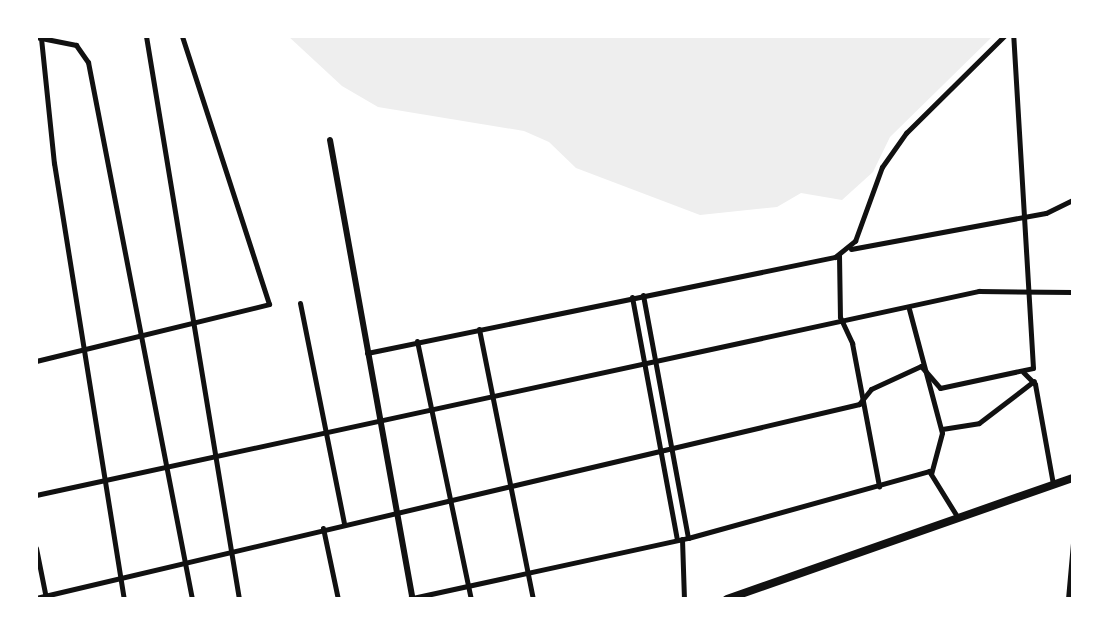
<!DOCTYPE html>
<html>
<head>
<meta charset="utf-8">
<style>
	body { margin:0 }
	#map { position:relative; width:1109px; height:635px; overflow:hidden; background:#fff; font-family:"Source Serif 4",serif }
	div>[style] { position:absolute }
	.green>* { inset:0; background:#eee }
	.minor>* { height:5px; margin:-2.5px; padding:0 2.5px; transform-origin:2.5px; border-radius:2.5px; background:#111 }
	.tertiary>* { height:6px; margin:-3px; padding:0 3px; transform-origin:3px; border-radius:3px; background:#111 }
	.trunk>* { height:8px; margin:-4px; padding:0 4px; transform-origin:4px; border-radius:4px; background:#111 }
	span { translate:-50% -50%; white-space:nowrap; text-align:center; line-height:1.15; -webkit-text-stroke:8px #fff; paint-order:stroke }
	.frame { position:absolute; inset:0; border:38px solid #fff; pointer-events:none }
</style>
</head>
<body>
<div id="map">
	<div class="green">
		<div style="clip-path:polygon(288px 36px,993px 36px,890px 137px,873px 172px,842px 200px,801px 193px,777px 207px,700px 215px,576px 168px,549px 142px,524px 131px,378px 107px,342px 86px)"></div>
	</div>
	<div class="minor">
		<div style="left:146px;top:36px;width:571px;rotate:80.62deg"></div>
		<div style="left:36px;top:37px;width:41px;rotate:11.3deg"></div>
		<div style="left:76px;top:45px;width:21px;rotate:55deg"></div>
		<div style="left:88px;top:62px;width:547px;rotate:79.04deg"></div>
		<div style="left:41px;top:38px;width:126px;rotate:84.1deg"></div>
		<div style="left:54px;top:163px;width:442px;rotate:80.9deg"></div>
		<div style="left:851px;top:249px;width:198px;rotate:-10.5deg"></div>
		<div style="left:1046px;top:213px;width:30px;rotate:-26deg"></div>
		<div style="left:839px;top:255px;width:62px;rotate:89.1deg"></div>
		<div style="left:840px;top:317px;width:29px;rotate:65deg"></div>
		<div style="left:852px;top:343px;width:146px;rotate:79.3deg"></div>
		<div style="left:643px;top:295px;width:247px;rotate:79.5deg"></div>
		<div style="left:632px;top:297px;width:247px;rotate:79.5deg"></div>
		<div style="left:300px;top:303px;width:224px;rotate:78.7deg"></div>
		<div style="left:909px;top:309px;width:128px;rotate:75.1deg"></div>
		<div style="left:942px;top:433px;width:42px;rotate:105deg"></div>
		<div style="left:479px;top:329px;width:275px;rotate:78.7deg"></div>
		<div style="left:417px;top:341px;width:264px;rotate:78.2deg"></div>
		<div style="left:367px;top:353px;width:478px;rotate:-11.6deg"></div>
		<div style="left:835px;top:257px;width:26px;rotate:-39deg"></div>
		<div style="left:855px;top:241px;width:79px;rotate:-70deg"></div>
		<div style="left:882px;top:167px;width:42px;rotate:-54.8deg"></div>
		<div style="left:906px;top:133px;width:138px;rotate:-44.7deg"></div>
		<div style="left:36px;top:361px;width:240px;rotate:-13.7deg"></div>
		<div style="left:269px;top:304px;width:282px;rotate:-108deg"></div>
		<div style="left:1023px;top:372px;width:17px;rotate:45deg"></div>
		<div style="left:1035px;top:384px;width:102px;rotate:79.8deg"></div>
		<div style="left:942px;top:429px;width:37px;rotate:-9deg"></div>
		<div style="left:979px;top:423px;width:69px;rotate:-37.4deg"></div>
		<div style="left:36px;top:495px;width:965px;rotate:-12.21deg"></div>
		<div style="left:979px;top:291px;width:94px;rotate:0.6deg"></div>
		<div style="left:323px;top:528px;width:73px;rotate:78.1deg"></div>
		<div style="left:682px;top:539px;width:60px;rotate:88.1deg"></div>
		<div style="left:36px;top:548px;width:51px;rotate:78.7deg"></div>
		<div style="left:36px;top:598px;width:846px;rotate:-13.26deg"></div>
		<div style="left:859px;top:404px;width:19px;rotate:-51deg"></div>
		<div style="left:871px;top:389px;width:55px;rotate:-24.7deg"></div>
		<div style="left:921px;top:366px;width:29px;rotate:49deg"></div>
		<div style="left:940px;top:388px;width:95px;rotate:-12.1deg"></div>
		<div style="left:1033px;top:368px;width:333px;rotate:-93.4deg"></div>
		<div style="left:408px;top:599px;width:287px;rotate:-12.3deg"></div>
		<div style="left:688px;top:538px;width:250px;rotate:-15.5deg"></div>
		<div style="left:929px;top:471px;width:55px;rotate:58.3deg"></div>
		<div style="left:1068px;top:599px;width:56px;rotate:-84.9deg"></div>
	</div>
	<div class="tertiary">
		<div style="left:330px;top:140px;width:466px;rotate:79.8deg"></div>
	</div>
	<div class="trunk">
		<div style="left:727px;top:599px;width:367px;rotate:-19.3deg"></div>
	</div>
	<div class="frame"></div>
</div>
</body>
</html>
